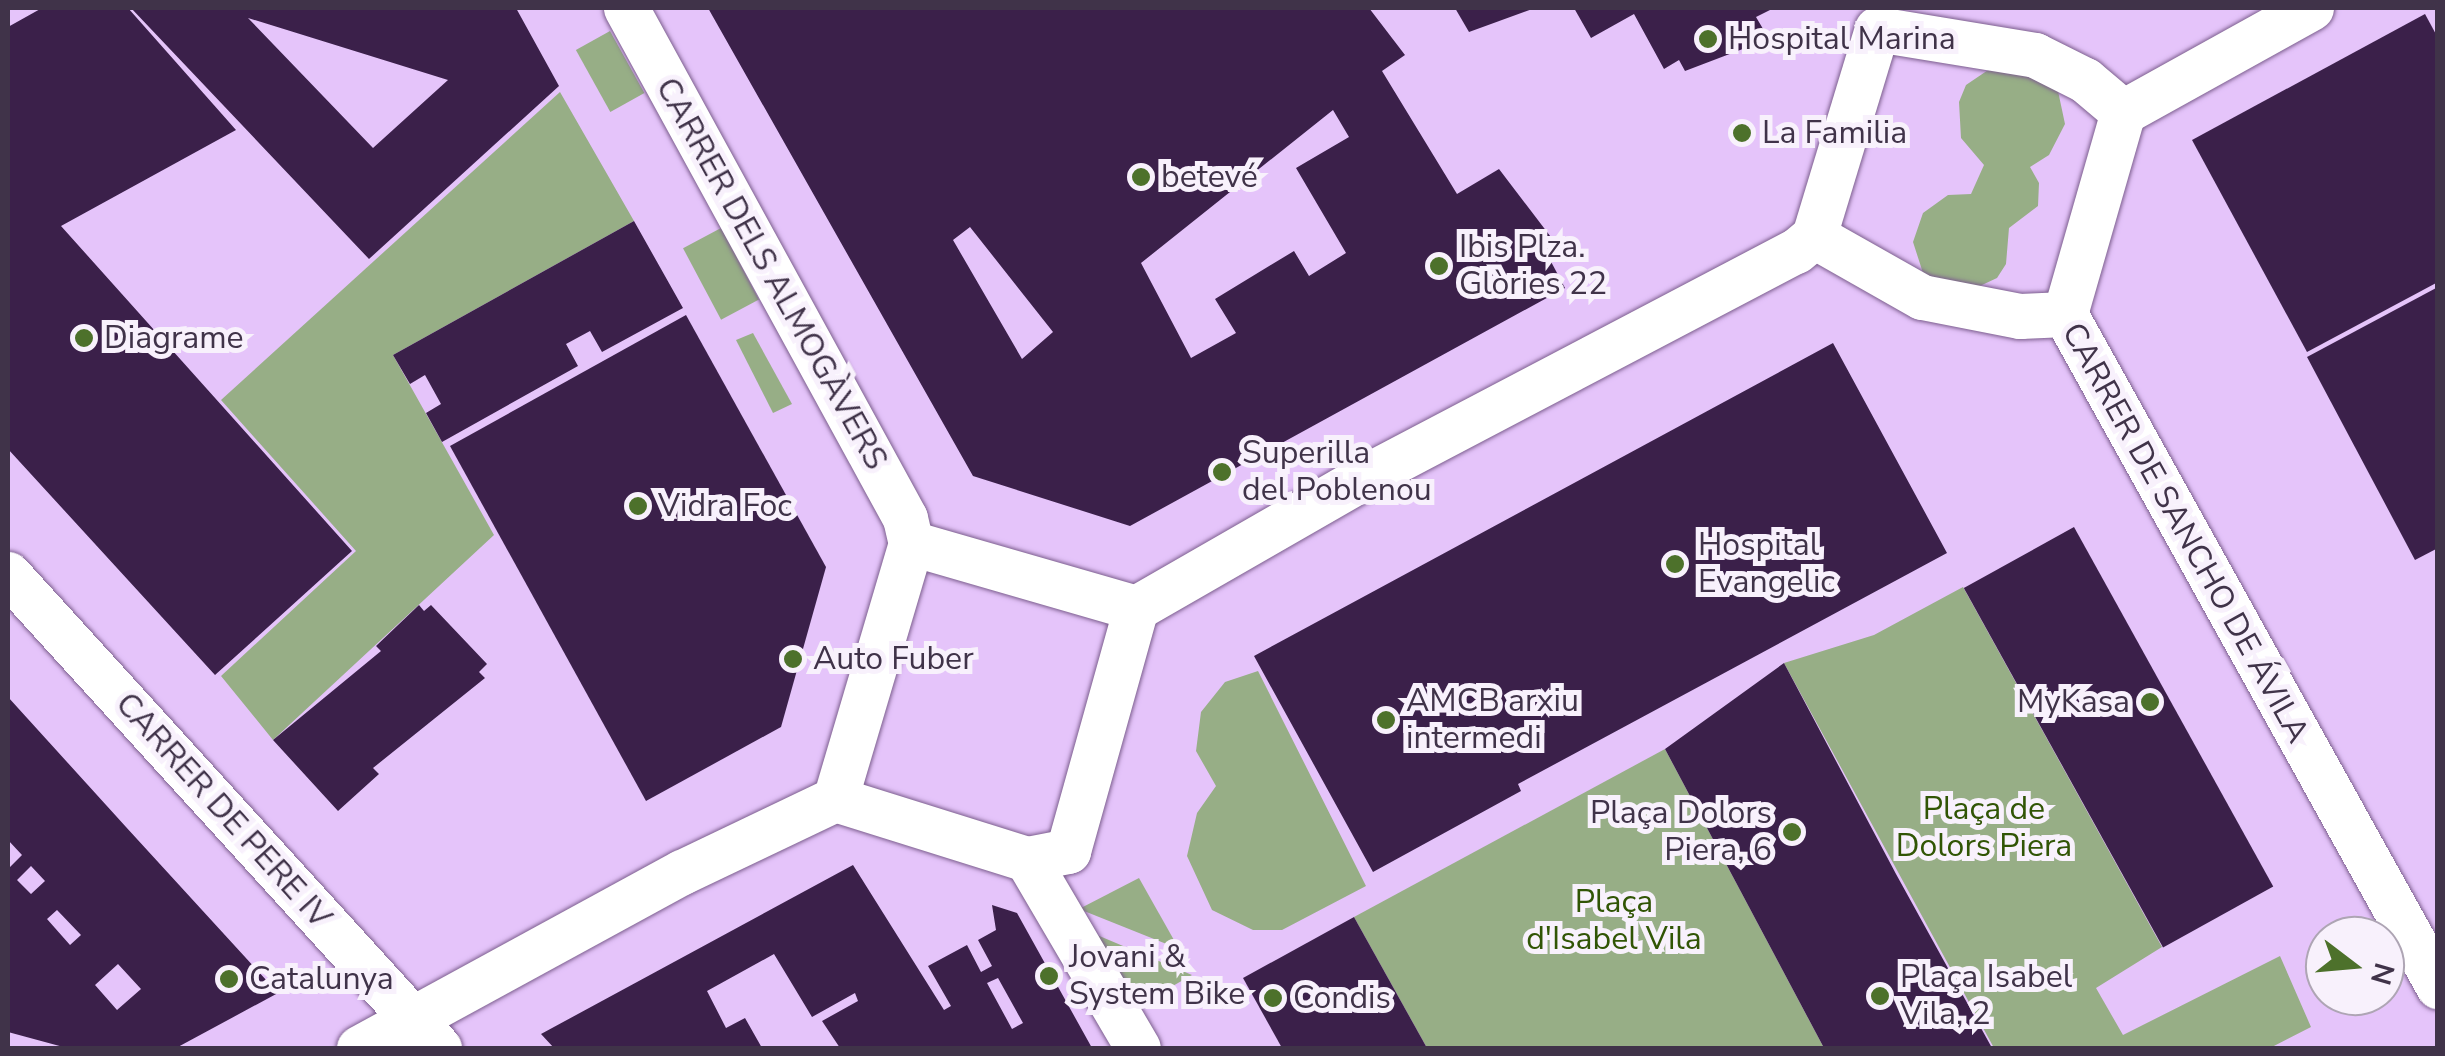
<!DOCTYPE html>
<html>
<head>
<meta charset="utf-8">
<style>
	body { margin:0 }
	#map { position:relative; width:2445px; height:1056px; overflow:hidden; background:#e5c4fa; font-family:"Nunito Sans",sans-serif }
	div>[style] { position:absolute }
	.green>* { inset:0; background:#97ae86; transform-origin:0 0 }
	.building>* { inset:0; background:#3b204a; transform-origin:0 0 }
	.roads { filter:drop-shadow(0 0 2px #7c5e8e) drop-shadow(0 0 2px #7c5e8e) }
	.street>* { height:45px; margin:-22.5px; padding:0 22.5px; transform-origin:22.5px; border-radius:22.5px; background:#fff }
	.dots>* { width:28px; height:28px; translate:-50% -50%; box-sizing:border-box; border:5px solid #f8f1fc; border-radius:50% }
	span { translate:-50% -50%; white-space:nowrap; text-align:center; line-height:1.15; -webkit-text-stroke:10px #f8f1fc; paint-order:stroke }
	.poi-label { font-size:32px; color:#403349 }
	.left { translate:0 -50%; text-align:left }
	.right { translate:-100% -50%; text-align:right }
	.street-label { font-size:32px; color:#403349 }
	.park-label { font-size:32px; color:#315505 }
	.frame { position:absolute; inset:0; border:10px solid #403349; pointer-events:none }
	.north { position:absolute; left:2305px; top:916px; width:100px; height:100px; box-sizing:border-box; background:#f8f1fc; border:2px solid #aea5b4; border-radius:50%; rotate:106deg; font-size:28px; font-weight:700; line-height:40px; text-align:center; color:#403349 }
	.north::after { content:''; display:block; margin:auto; width:35px; height:45px; background:#4d712b; clip-path:polygon(50% 0,100% 100%,50% 72%,0 100%) }
</style>
</head>
<body>
<div id="map">
	<div class="green">
		<div style="left:610px;top:31px;width:71px;height:39px;rotate:61deg"></div>
		<div style="clip-path:polygon(2015px 62px,2058px 91px,2065px 124px,2049px 155px,2030px 167px,2039px 183px,2038px 206px,2009px 228px,2006px 264px,1997px 278px,1967px 292px,1923px 273px,1913px 242px,1923px 213px,1948px 195px,1971px 194px,1984px 165px,1961px 138px,1959px 102px,1966px 85px,1997px 64px)"></div>
		<div style="clip-path:polygon(560px 92px,634px 221px,393px 355px,494px 535px,273px 740px,221px 676px,356px 551px,221px 400px)"></div>
		<div style="left:721px;top:228px;width:81px;height:43px;rotate:62deg"></div>
		<div style="clip-path:polygon(753px 333px,792px 404px,773px 413px,736px 340px)"></div>
		<div style="clip-path:polygon(1963px 587px,2162px 947px,2096px 988px,2123px 1035px,2280px 956px,2311px 1027px,2270px 1048px,1994px 1048px,1784px 663px,1874px 635px)"></div>
		<div style="clip-path:polygon(1258px 671px,1366px 886px,1282px 930px,1253px 930px,1212px 910px,1187px 856px,1197px 813px,1216px 786px,1196px 751px,1201px 712px,1225px 682px)"></div>
		<div style="clip-path:polygon(1665px 749px,1824px 1048px,1427px 1048px,1354px 917px)"></div>
		<div style="clip-path:polygon(1139px 878px,1179px 949px,1079px 909px)"></div>
		<div style="clip-path:polygon(1097px 935px,1192px 975px,1136px 1007px)"></div>
	</div>
	<div class="building">
		<div style="clip-path:polygon(42px 8px,128px 8px,236px 130px,61px 226px,352px 551px,215px 675px,8px 449px,8px 27px)"></div>
		<div style="clip-path:polygon(evenodd,131px 8px,516px 8px,559px 86px,369px 259px,131px 8px,248px 18px,448px 80px,373px 148px,248px 18px)"></div>
		<div style="clip-path:polygon(evenodd,708px 8px,1369px 8px,1405px 55px,1382px 71px,1457px 194px,1499px 169px,1560px 249px,1548px 256px,1565px 288px,1130px 526px,973px 476px,708px 8px,1333px 110px,1349px 137px,1296px 168px,1346px 253px,1309px 276px,1294px 251px,1215px 299px,1236px 333px,1191px 358px,1141px 263px,1333px 110px,708px 8px,970px 227px,1053px 332px,1022px 359px,953px 240px,970px 227px)"></div>
		<div style="clip-path:polygon(1455px 8px,1535px 8px,1469px 32px)"></div>
		<div style="clip-path:polygon(1574px 8px,1774px 8px,1756px 17px,1769px 39px,1685px 71px,1679px 60px,1664px 69px,1634px 14px,1591px 38px)"></div>
		<div style="clip-path:polygon(2425px 14px,2438px 38px,2438px 282px,2307px 352px,2192px 140px)"></div>
		<div style="clip-path:polygon(634px 221px,683px 308px,602px 352px,590px 331px,566px 344px,578px 366px,442px 442px,426px 413px,441px 404px,425px 375px,410px 384px,393px 355px)"></div>
		<div style="clip-path:polygon(2438px 287px,2438px 548px,2415px 560px,2307px 357px)"></div>
		<div style="clip-path:polygon(686px 315px,826px 567px,781px 727px,646px 801px,450px 446px)"></div>
		<div style="clip-path:polygon(1833px 343px,1947px 553px,1518px 784px,1521px 791px,1373px 872px,1254px 656px)"></div>
		<div style="left:2074px;top:527px;width:411px;height:126px;rotate:61deg"></div>
		<div style="clip-path:polygon(419px 605px,424px 611px,431px 605px,487px 664px,479px 672px,485px 678px,373px 768px,379px 774px,338px 811px,273px 740px,381px 651px,376px 646px)"></div>
		<div style="clip-path:polygon(1784px 663px,1896px 874px,1992px 1048px,1824px 1048px,1665px 749px)"></div>
		<div style="clip-path:polygon(evenodd,8px 697px,126px 827px,278px 993px,176px 1048px,67px 1048px,8px 1032px,8px 869px,22px 855px,8px 840px,8px 697px,31px 866px,45px 881px,31px 894px,17px 880px,31px 866px,8px 697px,57px 910px,81px 935px,70px 945px,47px 919px,57px 910px,8px 697px,118px 964px,141px 989px,117px 1010px,95px 985px,118px 964px)"></div>
		<div style="clip-path:polygon(evenodd,853px 865px,944px 1010px,951px 1006px,928px 966px,967px 945px,981px 972px,992px 966px,978px 940px,996px 930px,992px 905px,1017px 913px,1092px 1048px,840px 1048px,822px 1021px,858px 1001px,855px 993px,812px 1017px,774px 954px,707px 991px,726px 1028px,745px 1018px,762px 1048px,554px 1048px,541px 1034px,853px 865px,998px 978px,1023px 1023px,1012px 1029px,987px 983px,998px 978px)"></div>
		<div style="clip-path:polygon(1354px 917px,1427px 1048px,1282px 1048px,1243px 978px)"></div>
	</div>
	<div class="roads">
		<div class="street">
			<div style="left:626px;top:8px;width:581px;rotate:61.32deg"></div>
			<div style="left:905px;top:518px;width:26px;rotate:77deg"></div>
			<div style="left:911px;top:543px;width:267px;rotate:106.5deg"></div>
			<div style="left:1877px;top:29px;width:160px;rotate:9.3deg"></div>
			<div style="left:2035px;top:55px;width:56px;rotate:26.6deg"></div>
			<div style="left:2085px;top:80px;width:50px;rotate:40.1deg"></div>
			<div style="left:2123px;top:112px;width:215px;rotate:-29deg"></div>
			<div style="left:1814px;top:236px;width:124px;rotate:29.5deg"></div>
			<div style="left:1922px;top:297px;width:100px;rotate:11deg"></div>
			<div style="left:2020px;top:316px;width:45px;rotate:-2.5deg"></div>
			<div style="left:1814px;top:236px;width:216px;rotate:-73.1deg"></div>
			<div style="left:2065px;top:314px;width:769px;rotate:60.97deg"></div>
			<div style="left:2065px;top:314px;width:210px;rotate:-74deg"></div>
			<div style="left:911px;top:543px;width:234px;rotate:16.1deg"></div>
			<div style="left:8px;top:574px;width:641px;rotate:47.72deg"></div>
			<div style="left:1136px;top:608px;width:255px;rotate:-29.9deg"></div>
			<div style="left:1357px;top:481px;width:496px;rotate:-27.7deg"></div>
			<div style="left:1796px;top:251px;width:23px;rotate:-40deg"></div>
			<div style="left:835px;top:799px;width:201px;rotate:17.4deg"></div>
			<div style="left:1027px;top:859px;width:219px;rotate:59.6deg"></div>
			<div style="left:1027px;top:859px;width:42px;rotate:-11deg"></div>
			<div style="left:1068px;top:851px;width:252px;rotate:-74.4deg"></div>
			<div style="left:359px;top:1048px;width:368px;rotate:-28.6deg"></div>
			<div style="left:682px;top:872px;width:170px;rotate:-25.5deg"></div>
		</div>
	</div>
	<div class="dots">
		<div style="left:1708px;top:39px;background:#4d712b"></div>
		<div style="left:1742px;top:133px;background:#4d712b"></div>
		<div style="left:1141px;top:177px;background:#4d712b"></div>
		<div style="left:1439px;top:266px;background:#4d712b"></div>
		<div style="left:84px;top:338px;background:#4d712b"></div>
		<div style="left:1222px;top:472px;background:#4d712b"></div>
		<div style="left:638px;top:506px;background:#4d712b"></div>
		<div style="left:1675px;top:564px;background:#4d712b"></div>
		<div style="left:793px;top:659px;background:#4d712b"></div>
		<div style="left:2150px;top:702px;background:#4d712b"></div>
		<div style="left:1386px;top:720px;background:#4d712b"></div>
		<div style="left:1792px;top:832px;background:#4d712b"></div>
		<div style="left:1049px;top:976px;background:#4d712b"></div>
		<div style="left:229px;top:979px;background:#4d712b"></div>
		<div style="left:1880px;top:996px;background:#4d712b"></div>
		<div style="left:1273px;top:998px;background:#4d712b"></div>
	</div>
	<div class="poi-label">
		<span class="left" style="left:1728px;top:39px">Hospital Marina</span>
		<span class="left" style="left:1762px;top:133px">La Familia</span>
		<span class="left" style="left:1161px;top:177px">betevé</span>
		<span class="left" style="left:1459px;top:266px">Ibis Plza.<br>Glòries 22</span>
		<span class="left" style="left:104px;top:338px">Diagrame</span>
		<span class="left" style="left:1242px;top:472px">Superilla<br>del Poblenou</span>
		<span class="left" style="left:658px;top:506px">Vidra Foc</span>
		<span class="left" style="left:1698px;top:564px">Hospital<br>Evangelic</span>
		<span class="left" style="left:813px;top:659px">Auto Fuber</span>
		<span class="left" style="left:1406px;top:720px">AMCB arxiu<br>intermedi</span>
		<span class="right" style="left:2130px;top:702px">MyKasa</span>
		<span class="right" style="left:1772px;top:832px">Plaça Dolors<br>Piera, 6</span>
		<span class="left" style="left:1069px;top:976px">Jovani &amp;<br>System Bike</span>
		<span class="left" style="left:1900px;top:996px">Plaça Isabel<br>Vila, 2</span>
		<span class="left" style="left:249px;top:979px">Catalunya</span>
		<span class="left" style="left:1293px;top:998px">Condis</span>
	</div>
	<div class="street-label">
		<span style="left:771px;top:274px;rotate:61deg">CARRER DELS ALMOGÀVERS</span>
		<span style="left:2185px;top:533px;rotate:61deg">CARRER DE SANCHO DE ÁVILA</span>
		<span style="left:223px;top:811px;rotate:48deg">CARRER DE PERE IV</span>
	</div>
	<div class="park-label">
		<span style="left:1984px;top:828px">Plaça de<br>Dolors Piera</span>
		<span style="left:1614px;top:921px">Plaça<br>d'Isabel Vila</span>
	</div>
	<div class="frame"></div>
	<div class="north">N</div>
</div>
</body>
</html>
